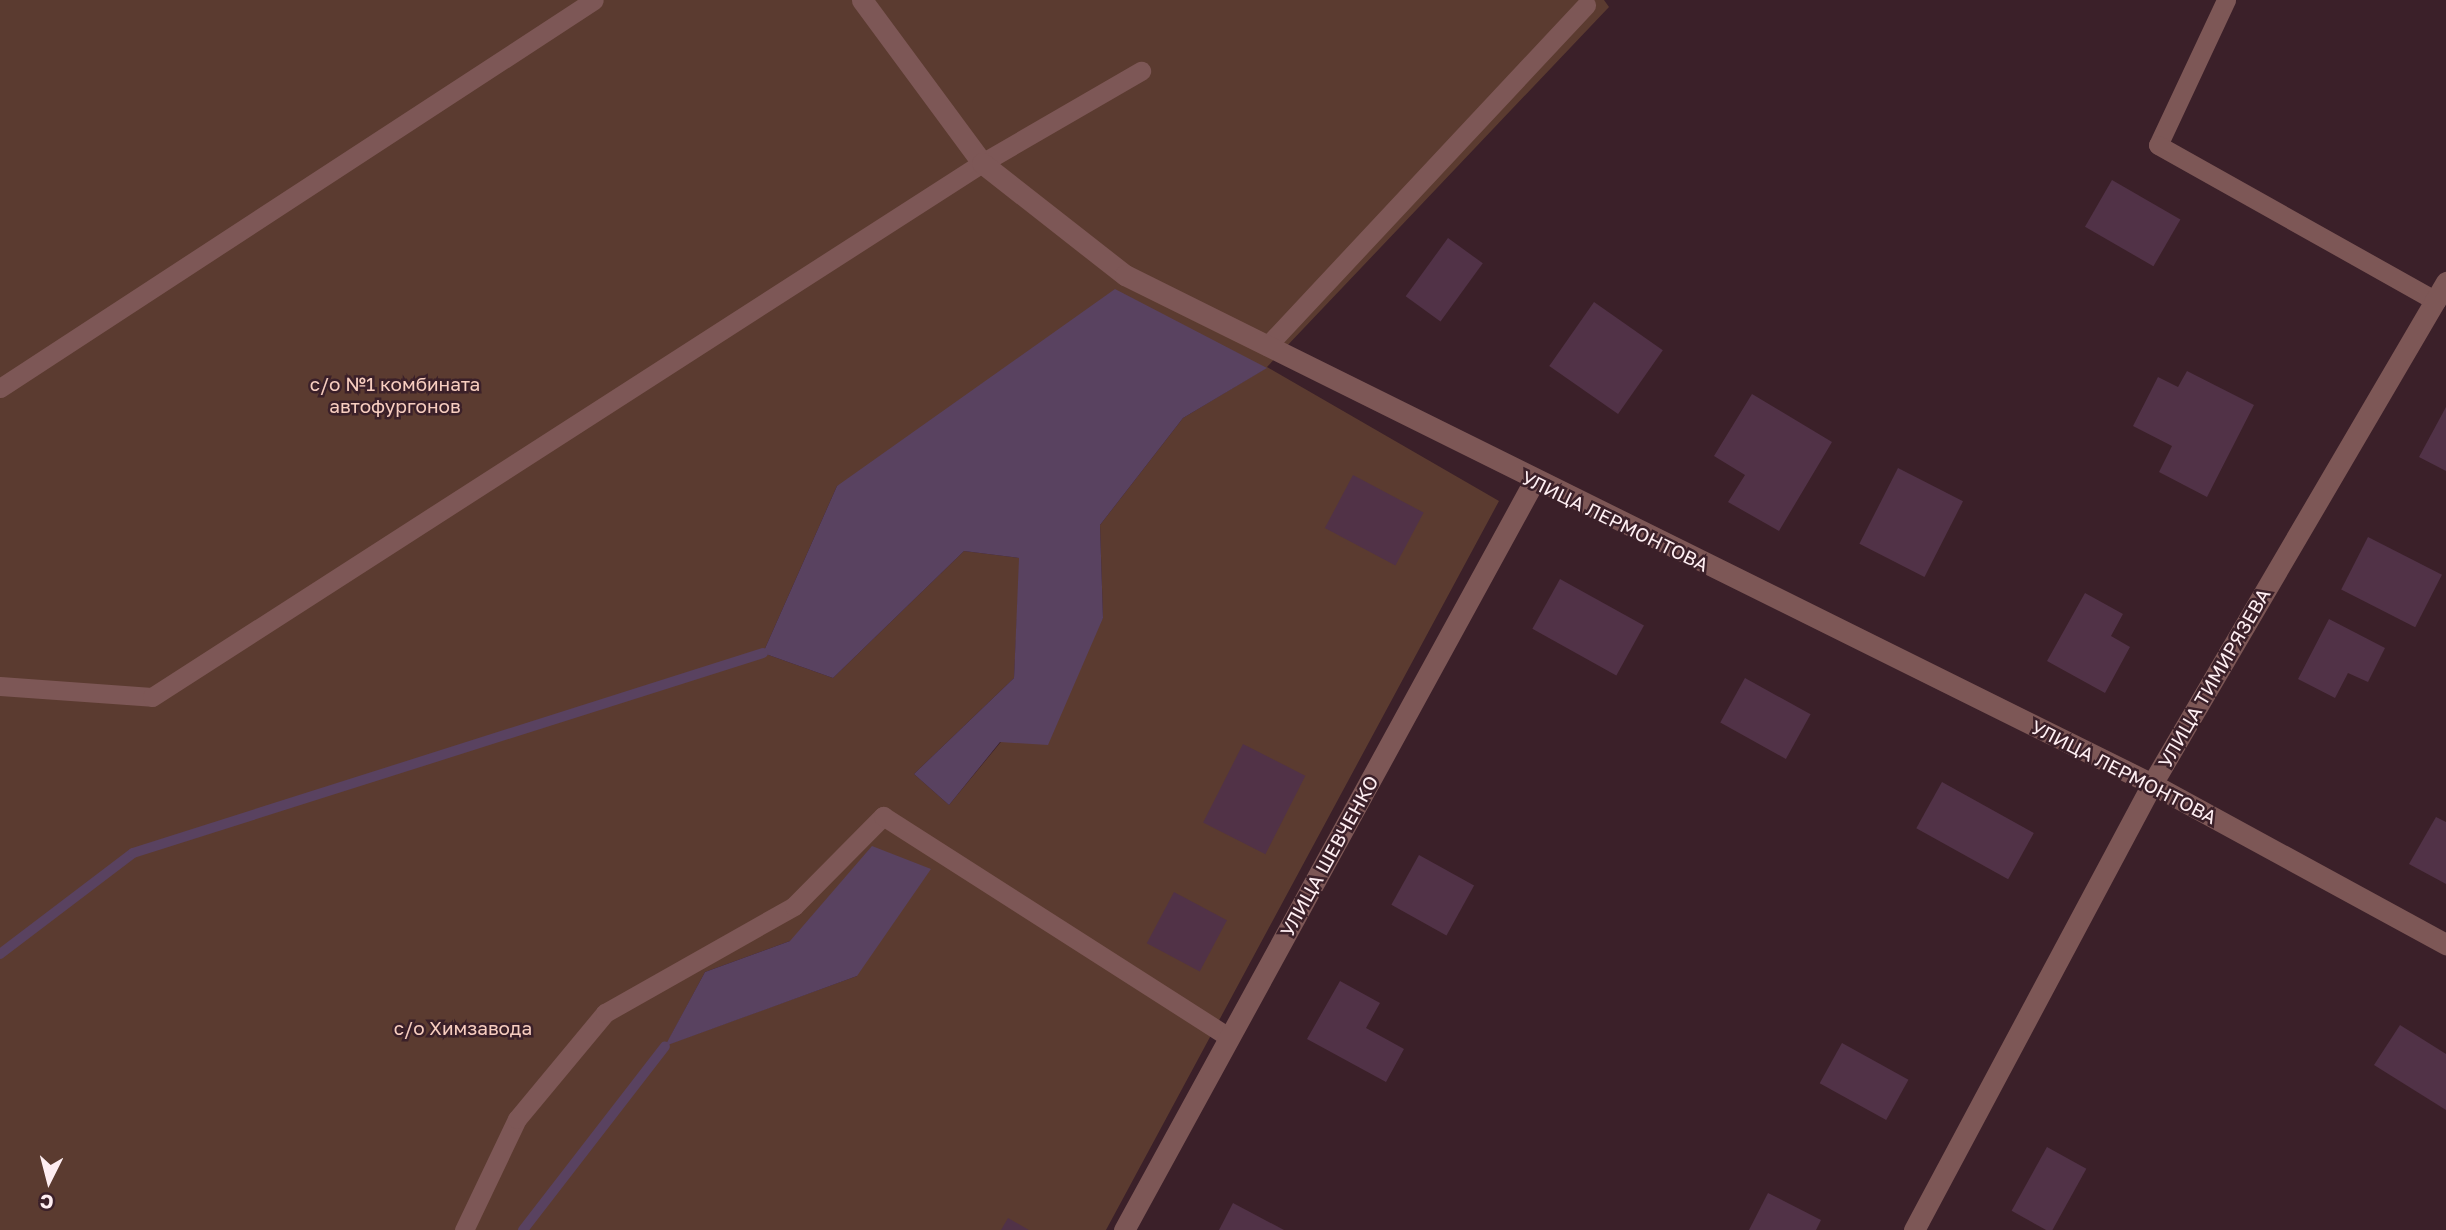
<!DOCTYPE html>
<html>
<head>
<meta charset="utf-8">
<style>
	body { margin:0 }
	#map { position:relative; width:2446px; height:1230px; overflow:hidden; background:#3b2029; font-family:"Golos Text",sans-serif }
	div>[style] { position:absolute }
	.green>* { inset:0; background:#5b3b30 }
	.water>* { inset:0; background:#594260 }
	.stream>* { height:10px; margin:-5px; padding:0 5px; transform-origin:5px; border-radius:5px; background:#594260 }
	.building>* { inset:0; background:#513247; transform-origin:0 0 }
	.lane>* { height:19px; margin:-9.5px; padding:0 9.5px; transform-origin:9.5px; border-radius:9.5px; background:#7d5756 }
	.street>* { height:21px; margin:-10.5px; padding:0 10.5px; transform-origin:10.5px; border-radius:10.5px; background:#7d5756 }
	span { translate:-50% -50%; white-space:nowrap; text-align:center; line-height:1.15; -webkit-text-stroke:5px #3b2029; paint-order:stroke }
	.park-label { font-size:19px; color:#f8cec0 }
	.street-label { font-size:19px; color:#feeef2 }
	.north { position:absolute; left:14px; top:1146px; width:70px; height:70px; -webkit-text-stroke:5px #3b2029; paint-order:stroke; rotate:186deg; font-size:19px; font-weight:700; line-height:28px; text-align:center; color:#feeef2 }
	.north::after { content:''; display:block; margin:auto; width:24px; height:32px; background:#feeef2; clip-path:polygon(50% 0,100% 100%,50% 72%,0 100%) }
</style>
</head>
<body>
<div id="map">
	<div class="green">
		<div style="clip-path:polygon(evenodd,0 0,1604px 0,1609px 7px,1267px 367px,1499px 501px,1106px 1230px,0 1230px,0 0,1266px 368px,1183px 418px,1100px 525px,1103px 618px,949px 805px,914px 774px,1014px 678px,1020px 558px,964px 551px,833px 678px,763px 653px,837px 486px,1266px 368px,0 0,790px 941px,857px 976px,666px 1045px,705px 972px,790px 941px)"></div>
	</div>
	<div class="water">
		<div style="clip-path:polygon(1115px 289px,1267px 368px,1183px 418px,1100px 525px,1103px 618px,1048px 745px,1000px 742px,949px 805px,914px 774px,1014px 678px,1019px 558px,964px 551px,833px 678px,763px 653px,837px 486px)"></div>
		<div style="clip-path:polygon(872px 846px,931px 869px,857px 976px,665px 1046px,705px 972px,790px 941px)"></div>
	</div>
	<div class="stream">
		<div style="left:0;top:954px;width:167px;rotate:-37.2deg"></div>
		<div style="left:133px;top:853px;width:661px;rotate:-17.61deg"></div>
		<div style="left:523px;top:1230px;width:232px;rotate:-52.3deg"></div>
	</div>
	<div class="building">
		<div style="left:2112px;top:180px;width:79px;height:54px;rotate:30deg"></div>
		<div style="left:1448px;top:238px;width:43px;height:72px;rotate:36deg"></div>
		<div style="left:1594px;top:302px;width:84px;height:78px;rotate:35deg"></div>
		<div style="clip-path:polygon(2187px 371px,2254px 405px,2207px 497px,2159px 472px,2172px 446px,2133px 426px,2158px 377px,2178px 387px)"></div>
		<div style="clip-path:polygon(1752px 394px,1832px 442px,1779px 531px,1728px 502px,1745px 475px,1714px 456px)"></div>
		<div style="clip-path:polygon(2446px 407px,2446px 471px,2419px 457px)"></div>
		<div style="left:1898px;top:468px;width:73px;height:85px;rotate:27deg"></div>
		<div style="left:1353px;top:475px;width:80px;height:60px;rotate:28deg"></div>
		<div style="left:2368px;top:537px;width:83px;height:59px;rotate:27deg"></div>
		<div style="left:1560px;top:579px;width:96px;height:57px;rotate:29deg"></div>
		<div style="clip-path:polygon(2085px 593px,2123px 614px,2111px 636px,2130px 647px,2105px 693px,2047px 661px)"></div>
		<div style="clip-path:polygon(2329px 619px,2385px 648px,2368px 682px,2348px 673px,2335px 698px,2298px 679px)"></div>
		<div style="left:1745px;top:678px;width:75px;height:51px;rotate:29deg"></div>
		<div style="left:1243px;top:744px;width:70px;height:88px;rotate:27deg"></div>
		<div style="left:1942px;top:782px;width:105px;height:53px;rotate:29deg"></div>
		<div style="clip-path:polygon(2436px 817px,2446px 822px,2446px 884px,2409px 864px)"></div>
		<div style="left:1419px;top:855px;width:63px;height:57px;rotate:29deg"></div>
		<div style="left:1174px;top:892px;width:60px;height:58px;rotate:28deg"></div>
		<div style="clip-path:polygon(1340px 981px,1380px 1003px,1366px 1028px,1404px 1049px,1386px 1082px,1307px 1039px)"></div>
		<div style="clip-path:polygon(2400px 1025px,2446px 1054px,2446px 1110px,2374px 1065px)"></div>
		<div style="left:1842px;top:1043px;width:76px;height:46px;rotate:29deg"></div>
		<div style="left:2047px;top:1147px;width:45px;height:73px;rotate:29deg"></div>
		<div style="clip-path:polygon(1768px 1193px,1821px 1220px,1816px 1230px,1749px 1230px)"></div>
		<div style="clip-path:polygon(1233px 1203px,1284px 1230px,1219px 1230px)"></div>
		<div style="clip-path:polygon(1008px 1218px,1029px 1230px,1001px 1230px)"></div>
	</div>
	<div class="lane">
		<div style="left:2226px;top:0;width:160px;rotate:115.1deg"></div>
		<div style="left:2158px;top:145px;width:319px;rotate:29.3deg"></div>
		<div style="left:1267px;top:346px;width:467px;rotate:-46.9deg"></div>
		<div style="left:0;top:388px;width:709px;rotate:-33.15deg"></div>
		<div style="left:0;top:686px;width:152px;rotate:4.1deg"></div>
		<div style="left:152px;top:697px;width:987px;rotate:-32.76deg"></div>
		<div style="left:982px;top:163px;width:184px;rotate:-30.1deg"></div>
		<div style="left:464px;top:1230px;width:123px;rotate:-64.5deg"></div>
		<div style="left:517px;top:1119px;width:138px;rotate:-50.3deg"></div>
		<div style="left:605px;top:1013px;width:217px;rotate:-29.5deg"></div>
		<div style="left:794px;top:906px;width:127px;rotate:-45.3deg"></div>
		<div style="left:883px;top:816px;width:411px;rotate:32.6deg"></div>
	</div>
	<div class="street">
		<div style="left:862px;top:0;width:202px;rotate:53.6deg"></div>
		<div style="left:982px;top:163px;width:182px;rotate:38.1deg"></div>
		<div style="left:1125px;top:275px;width:1146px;rotate:26.36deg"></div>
		<div style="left:2152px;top:784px;width:335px;rotate:28.6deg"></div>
		<div style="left:1124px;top:1230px;width:854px;rotate:-61.3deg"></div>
		<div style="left:1914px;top:1230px;width:506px;rotate:-61.91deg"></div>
		<div style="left:2152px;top:784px;width:582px;rotate:-59.64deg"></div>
	</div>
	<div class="park-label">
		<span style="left:395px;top:395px">с/о №1 комбината<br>автофургонов</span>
		<span style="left:463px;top:1028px">с/о Химзавода</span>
	</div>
	<div class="street-label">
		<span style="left:1615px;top:521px;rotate:26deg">УЛИЦА ЛЕРМОНТОВА</span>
		<span style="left:2214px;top:678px;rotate:-60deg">УЛИЦА ТИМИРЯЗЕВА</span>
		<span style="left:2124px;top:772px;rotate:27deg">УЛИЦА ЛЕРМОНТОВА</span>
		<span style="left:1329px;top:856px;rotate:-61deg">УЛИЦА ШЕВЧЕНКО</span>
	</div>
	<div class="north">С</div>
</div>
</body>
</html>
